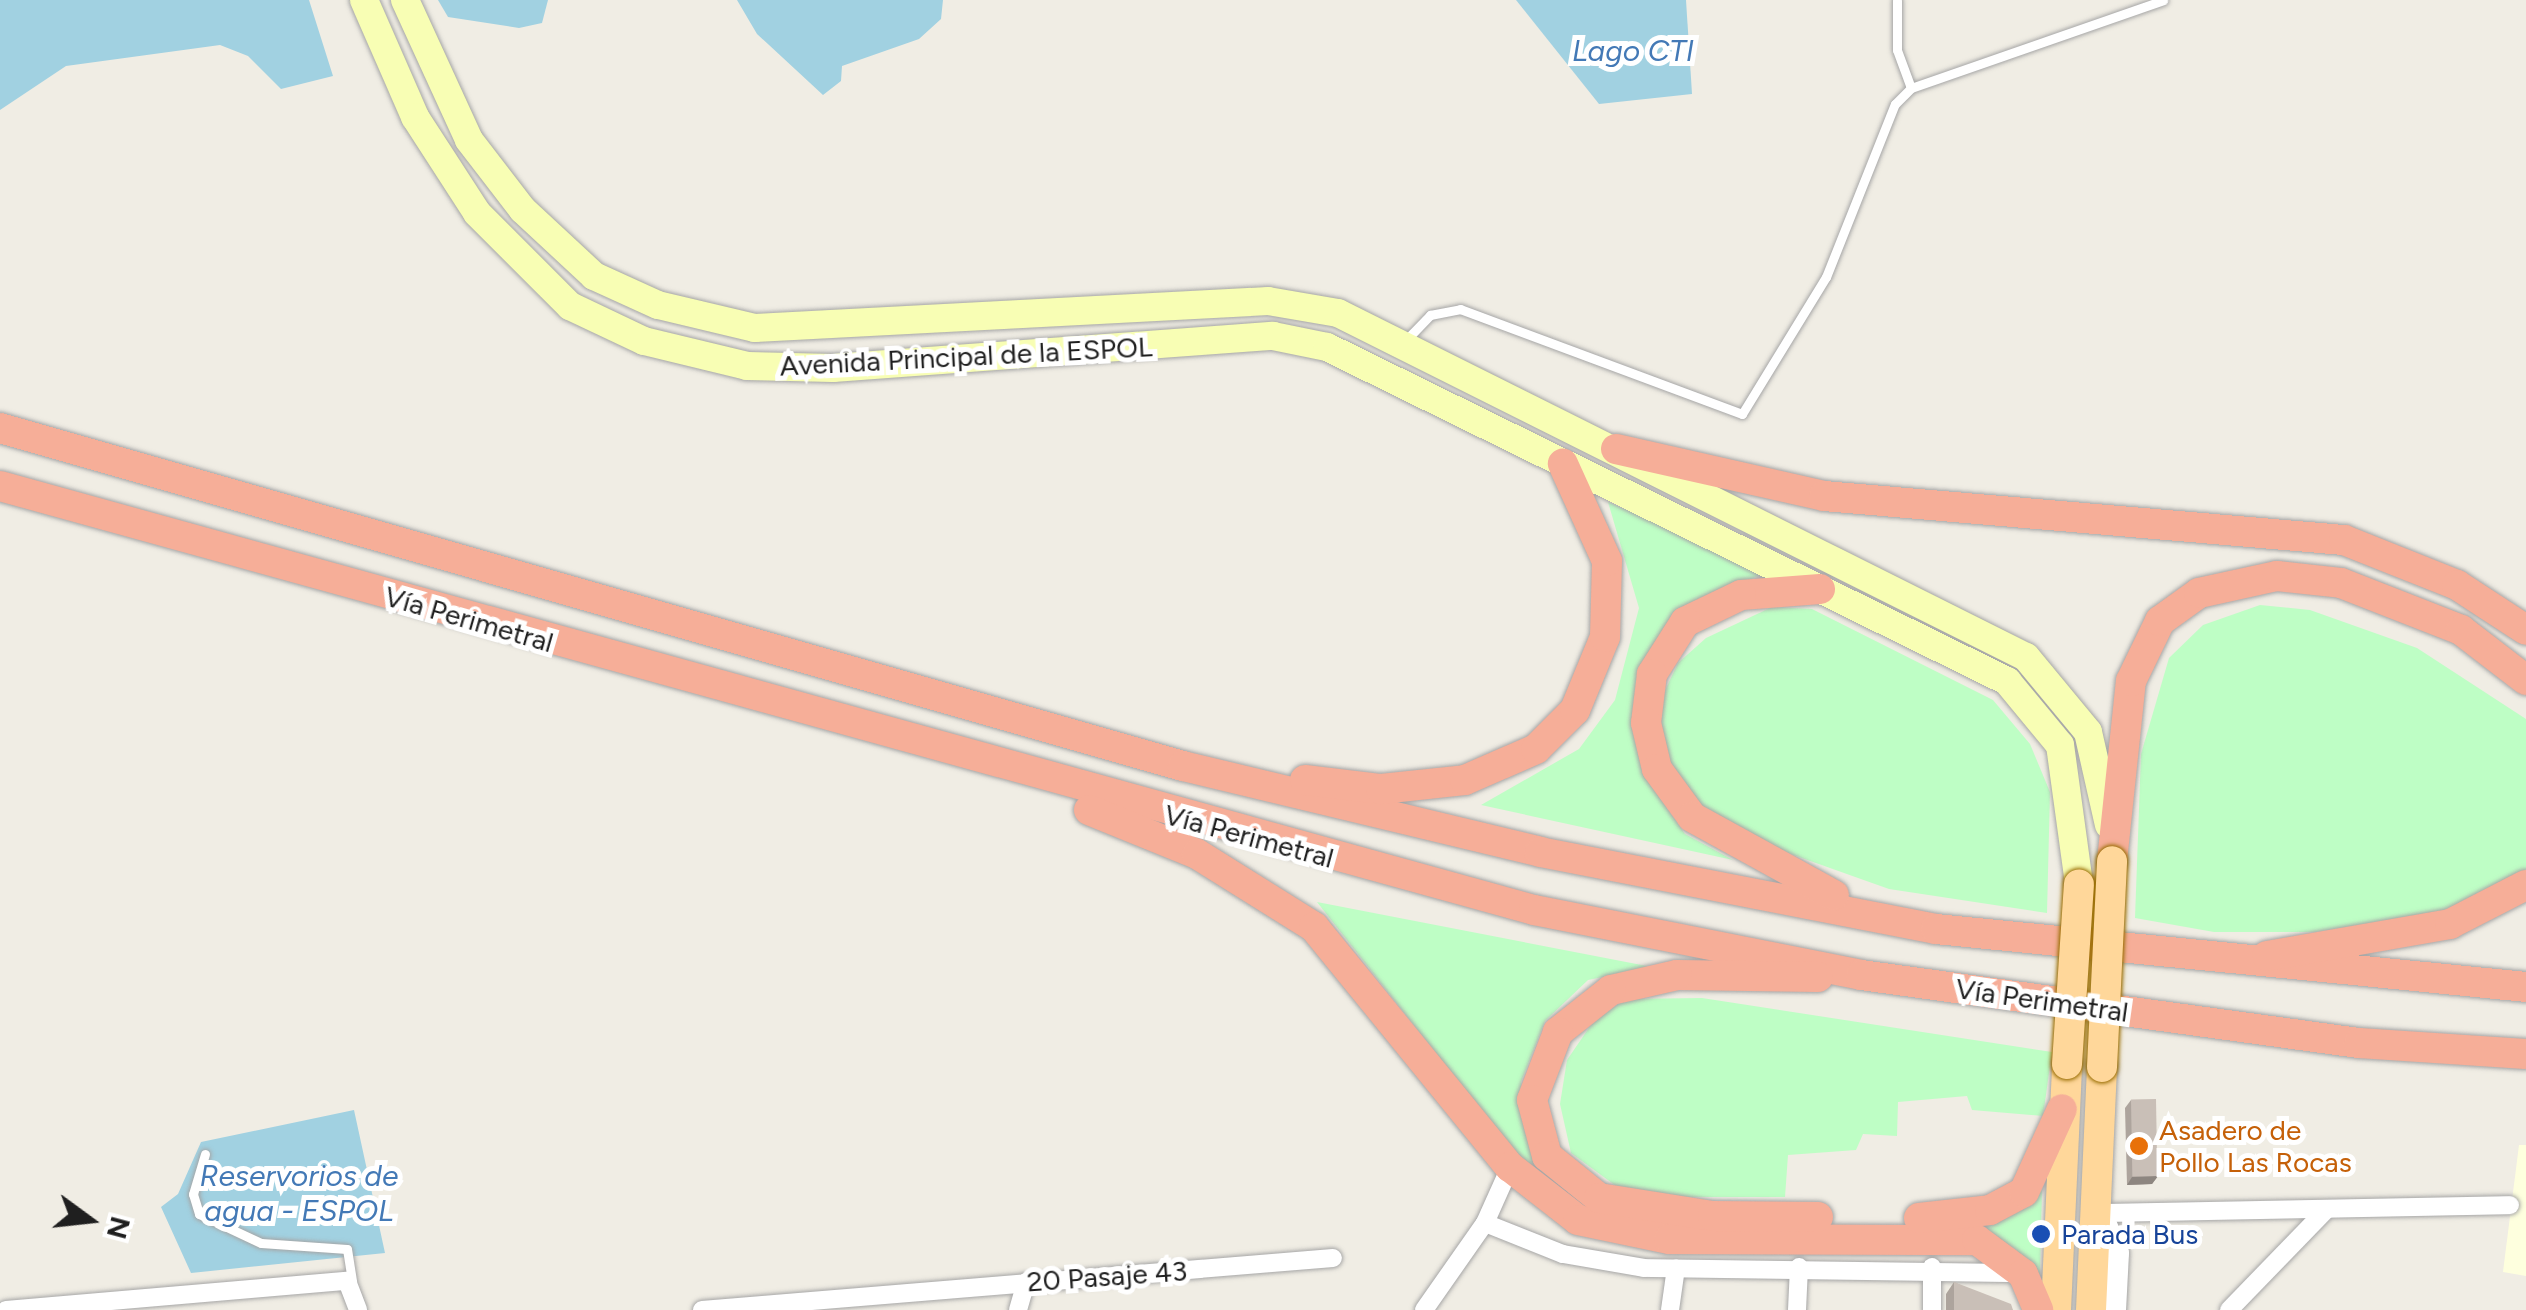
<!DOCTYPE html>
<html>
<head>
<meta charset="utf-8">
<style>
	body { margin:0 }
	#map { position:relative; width:2526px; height:1310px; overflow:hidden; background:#f0ede4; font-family:Figtree,sans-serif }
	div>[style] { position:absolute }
	.education>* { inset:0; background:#feffde }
	.park>* { inset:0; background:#befec5 }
	.water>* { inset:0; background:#a1d1e1 }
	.roads { filter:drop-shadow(0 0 2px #a6a6a6) drop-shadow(0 0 2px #a6a6a6) }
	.service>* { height:9px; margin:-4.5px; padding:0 4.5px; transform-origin:4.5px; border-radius:4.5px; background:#fff }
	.minor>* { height:18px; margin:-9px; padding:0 9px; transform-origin:9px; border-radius:9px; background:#fff }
	.tertiary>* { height:22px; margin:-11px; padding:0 11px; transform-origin:11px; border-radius:11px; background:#fff }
	.secondary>* { height:28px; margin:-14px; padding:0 14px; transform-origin:14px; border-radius:14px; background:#f8feb4 }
	.primary>* { height:30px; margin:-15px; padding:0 15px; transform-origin:15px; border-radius:15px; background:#ffd79a }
	.trunk>* { height:30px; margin:-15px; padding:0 15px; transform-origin:15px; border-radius:15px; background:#f6ae98 }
	.bridges { filter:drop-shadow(0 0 2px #996c00) drop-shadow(0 0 2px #996c00) }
	.primary-bridge>* { height:30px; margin:-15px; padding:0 15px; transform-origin:15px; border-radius:15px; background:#ffd79a }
	.wall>* { inset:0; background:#ada49d }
	.shaded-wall>* { inset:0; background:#8d8680 }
	.building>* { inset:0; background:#c9bfb7; transform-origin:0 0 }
	.dots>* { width:28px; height:28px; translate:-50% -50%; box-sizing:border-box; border:5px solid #fff; border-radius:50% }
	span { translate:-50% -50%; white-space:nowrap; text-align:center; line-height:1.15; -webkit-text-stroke:10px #fff; paint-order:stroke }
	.street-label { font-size:28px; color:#1f1f1f }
	.food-label { font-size:28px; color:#c56008 }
	.left { translate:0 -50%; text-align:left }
	.transit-label { font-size:28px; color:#164399 }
	.water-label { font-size:30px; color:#4379b6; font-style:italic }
	.north { position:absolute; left:40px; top:1170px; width:100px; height:100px; -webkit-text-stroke:8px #fff; paint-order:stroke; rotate:105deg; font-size:28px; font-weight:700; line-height:40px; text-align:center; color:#1f1f1f }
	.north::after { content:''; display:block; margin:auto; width:35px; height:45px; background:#1f1f1f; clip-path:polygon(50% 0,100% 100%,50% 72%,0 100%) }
</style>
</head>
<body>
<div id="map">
	<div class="education">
		<div style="clip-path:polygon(2519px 1145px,2526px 1145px,2526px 1276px,2503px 1272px)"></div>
	</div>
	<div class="park">
		<div style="clip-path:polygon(1608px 502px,1770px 572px,1725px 588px,1653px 657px,1666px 807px,1685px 834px,1733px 860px,1481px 805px,1579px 749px,1615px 700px,1639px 608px)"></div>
		<div style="clip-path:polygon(2260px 605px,2310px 610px,2417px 648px,2526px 719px,2526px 869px,2505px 889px,2459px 909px,2315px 932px,2214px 932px,2135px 918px,2141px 754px,2169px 658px,2203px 625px)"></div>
		<div style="clip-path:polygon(1772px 607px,1812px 609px,1993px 700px,2030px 744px,2050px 792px,2047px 913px,1889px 889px,1771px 847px,1710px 817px,1684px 790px,1662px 747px,1661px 699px,1678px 663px,1706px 638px)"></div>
		<div style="clip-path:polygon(1317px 902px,1652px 967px,1588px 980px,1545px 1021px,1521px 1082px,1529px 1145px,1553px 1187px,1520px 1160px)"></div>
		<div style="clip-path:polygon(1702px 998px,2052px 1052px,2043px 1116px,1972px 1110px,1967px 1096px,1898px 1102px,1897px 1136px,1863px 1134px,1856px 1150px,1788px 1155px,1785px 1197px,1631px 1197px,1571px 1153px,1560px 1104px,1567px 1060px,1593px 1022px,1626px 999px)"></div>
		<div style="clip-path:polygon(2042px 1191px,2040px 1275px,2014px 1248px,1970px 1231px)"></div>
	</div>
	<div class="water">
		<div style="clip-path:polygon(0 0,309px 0,333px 76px,281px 89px,248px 56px,220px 45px,66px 66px,0 110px)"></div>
		<div style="clip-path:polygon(438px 0,548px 0,542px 23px,519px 28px,448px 17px)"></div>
		<div style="clip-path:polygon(737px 0,943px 0,941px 19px,919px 39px,842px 66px,841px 81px,823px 95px,757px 34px)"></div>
		<div style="clip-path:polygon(1516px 0,1686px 0,1692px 94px,1599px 104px)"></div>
		<div style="clip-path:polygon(354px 1110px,385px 1253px,191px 1273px,161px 1207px,178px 1194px,201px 1142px)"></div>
	</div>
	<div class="roads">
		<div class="service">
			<div style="left:1897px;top:0;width:50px;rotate:90deg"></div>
			<div style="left:1897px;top:50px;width:40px;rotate:69.8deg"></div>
			<div style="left:1406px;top:340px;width:35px;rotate:-46deg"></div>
			<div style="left:1430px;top:315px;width:31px;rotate:-11deg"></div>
			<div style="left:1460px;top:309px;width:301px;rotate:20.4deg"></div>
			<div style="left:1742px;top:414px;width:161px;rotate:-58.5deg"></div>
			<div style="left:1826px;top:277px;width:186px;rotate:-68.3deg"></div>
			<div style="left:1895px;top:104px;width:23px;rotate:-45deg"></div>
			<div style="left:1911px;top:88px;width:267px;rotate:-19.2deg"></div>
			<div style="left:205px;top:1154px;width:42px;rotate:106.7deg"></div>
			<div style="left:193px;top:1194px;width:21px;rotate:73deg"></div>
			<div style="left:199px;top:1214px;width:68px;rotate:25.1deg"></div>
			<div style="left:261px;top:1243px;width:86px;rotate:4deg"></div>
			<div style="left:347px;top:1249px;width:33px;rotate:81deg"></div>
		</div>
		<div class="minor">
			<div style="left:2101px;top:1213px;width:409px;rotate:-1.1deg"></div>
			<div style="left:1485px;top:1223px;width:84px;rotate:21.7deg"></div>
			<div style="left:1563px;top:1254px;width:82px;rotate:9.8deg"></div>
			<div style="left:1644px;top:1268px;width:373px;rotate:0.8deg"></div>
			<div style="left:1932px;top:1267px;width:43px;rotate:90deg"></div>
			<div style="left:6px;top:1310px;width:342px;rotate:-4.9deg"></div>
			<div style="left:347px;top:1281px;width:31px;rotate:69deg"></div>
			<div style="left:702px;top:1310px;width:633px;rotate:-4.71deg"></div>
			<div style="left:1018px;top:1310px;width:29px;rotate:-74deg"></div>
			<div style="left:1424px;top:1310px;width:106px;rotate:-55deg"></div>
			<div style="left:1485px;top:1223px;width:61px;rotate:-65.9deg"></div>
			<div style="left:1670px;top:1310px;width:42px;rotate:-81.9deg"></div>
			<div style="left:1797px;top:1310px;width:43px;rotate:-87.3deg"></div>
			<div style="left:2229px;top:1310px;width:139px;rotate:-45.9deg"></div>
		</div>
		<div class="tertiary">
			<div style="left:2099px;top:1208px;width:49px;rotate:67.1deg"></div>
			<div style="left:2118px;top:1253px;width:57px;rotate:93deg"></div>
		</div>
		<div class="secondary">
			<div style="left:364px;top:0;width:128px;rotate:66.4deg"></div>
			<div style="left:415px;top:117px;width:114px;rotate:57.1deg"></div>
			<div style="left:477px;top:213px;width:132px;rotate:45deg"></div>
			<div style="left:570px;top:306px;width:82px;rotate:25.3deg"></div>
			<div style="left:644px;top:341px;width:106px;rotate:13.6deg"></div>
			<div style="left:747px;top:366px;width:86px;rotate:1.3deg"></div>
			<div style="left:833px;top:368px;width:441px;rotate:-4.2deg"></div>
			<div style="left:1273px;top:336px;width:55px;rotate:11.5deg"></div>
			<div style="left:1327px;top:347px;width:758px;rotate:26.16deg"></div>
			<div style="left:2007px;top:681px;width:83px;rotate:50.4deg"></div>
			<div style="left:2060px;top:745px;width:140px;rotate:82.2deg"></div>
			<div style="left:405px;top:0;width:154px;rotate:65.4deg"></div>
			<div style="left:469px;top:140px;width:88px;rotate:52.4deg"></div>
			<div style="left:523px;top:210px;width:97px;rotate:42.9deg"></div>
			<div style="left:594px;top:276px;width:70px;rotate:24.4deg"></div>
			<div style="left:658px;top:305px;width:100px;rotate:13.3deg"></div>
			<div style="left:755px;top:328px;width:514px;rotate:-3.01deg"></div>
			<div style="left:1268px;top:301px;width:71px;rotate:9.7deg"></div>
			<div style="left:1338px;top:313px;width:769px;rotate:26.57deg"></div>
			<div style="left:2026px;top:657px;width:97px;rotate:50.4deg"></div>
			<div style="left:2088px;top:732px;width:95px;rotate:77.3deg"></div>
		</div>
		<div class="primary">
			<div style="left:2056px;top:1310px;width:246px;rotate:-87.4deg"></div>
			<div style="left:2091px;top:1310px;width:243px;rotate:-87.4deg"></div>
		</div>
		<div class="trunk">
			<div style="left:0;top:428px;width:1230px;rotate:15.95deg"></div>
			<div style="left:1183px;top:766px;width:367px;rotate:13.5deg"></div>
			<div style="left:1540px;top:852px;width:403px;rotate:11deg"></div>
			<div style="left:1936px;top:929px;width:593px;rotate:5.61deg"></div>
			<div style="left:1616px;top:449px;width:213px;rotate:12.7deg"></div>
			<div style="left:1824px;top:496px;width:522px;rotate:4.84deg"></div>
			<div style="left:2344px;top:540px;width:122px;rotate:21.7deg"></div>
			<div style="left:2457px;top:585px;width:82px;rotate:33.1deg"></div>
			<div style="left:0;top:486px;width:1592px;rotate:15.45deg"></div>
			<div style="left:1534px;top:910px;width:333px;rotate:11.2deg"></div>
			<div style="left:1861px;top:975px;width:503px;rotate:7.78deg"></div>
			<div style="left:2359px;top:1043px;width:167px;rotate:3.8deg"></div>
			<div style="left:1820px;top:589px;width:79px;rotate:175.7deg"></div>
			<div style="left:1741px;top:595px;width:62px;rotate:154.3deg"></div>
			<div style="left:1685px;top:622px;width:62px;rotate:122.4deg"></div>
			<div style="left:1652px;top:674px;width:49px;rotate:97deg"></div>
			<div style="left:1646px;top:723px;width:47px;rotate:76.6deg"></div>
			<div style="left:1657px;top:769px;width:59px;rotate:53.9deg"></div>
			<div style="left:1692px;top:817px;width:162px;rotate:28.8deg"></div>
			<div style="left:1305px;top:780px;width:77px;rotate:6.8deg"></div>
			<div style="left:1381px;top:789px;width:84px;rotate:-6.1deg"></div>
			<div style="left:1465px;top:780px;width:77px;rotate:-23.6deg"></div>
			<div style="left:1536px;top:749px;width:55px;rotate:-45deg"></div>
			<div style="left:1575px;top:710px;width:79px;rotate:-67.7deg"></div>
			<div style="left:1605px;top:637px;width:76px;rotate:-88.5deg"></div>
			<div style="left:1607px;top:561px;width:107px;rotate:-114.4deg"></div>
			<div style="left:1089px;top:810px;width:117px;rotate:22.2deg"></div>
			<div style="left:1197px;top:854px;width:138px;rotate:32deg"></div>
			<div style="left:1314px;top:927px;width:310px;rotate:50.8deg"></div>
			<div style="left:1510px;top:1167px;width:86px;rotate:37.9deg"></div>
			<div style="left:1578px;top:1220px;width:93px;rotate:11.8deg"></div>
			<div style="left:1669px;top:1239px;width:308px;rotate:0.2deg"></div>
			<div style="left:1977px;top:1240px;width:57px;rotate:36.5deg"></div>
			<div style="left:2023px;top:1274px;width:39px;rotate:67deg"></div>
			<div style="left:2112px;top:861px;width:181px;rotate:-84deg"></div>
			<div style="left:2131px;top:681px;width:67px;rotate:-64.2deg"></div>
			<div style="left:2160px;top:621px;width:48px;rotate:-35.7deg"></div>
			<div style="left:2199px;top:593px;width:80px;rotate:-12.3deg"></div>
			<div style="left:2277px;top:576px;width:64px;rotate:6.2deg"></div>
			<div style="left:2341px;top:583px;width:129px;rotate:21.4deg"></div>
			<div style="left:2461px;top:630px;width:82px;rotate:37.6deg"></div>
			<div style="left:2267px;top:956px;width:186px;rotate:-9.9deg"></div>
			<div style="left:2450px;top:924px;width:85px;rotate:-27.2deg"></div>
			<div style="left:1818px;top:977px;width:141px;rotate:-179.2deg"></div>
			<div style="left:1677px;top:975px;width:68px;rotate:167.2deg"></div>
			<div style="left:1611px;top:990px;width:68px;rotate:141.6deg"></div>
			<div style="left:1558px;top:1032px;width:73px;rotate:110.9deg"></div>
			<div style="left:1532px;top:1100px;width:58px;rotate:75deg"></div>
			<div style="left:1547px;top:1156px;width:67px;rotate:38.9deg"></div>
			<div style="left:1599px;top:1198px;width:115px;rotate:9deg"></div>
			<div style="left:1713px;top:1216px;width:105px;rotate:0.5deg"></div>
			<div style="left:1919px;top:1218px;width:71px;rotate:-6.4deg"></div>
			<div style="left:1990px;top:1210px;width:38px;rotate:-28deg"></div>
			<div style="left:2024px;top:1192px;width:91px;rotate:-65.4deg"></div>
		</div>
	</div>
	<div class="bridges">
		<div class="primary-bridge">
			<div style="left:2067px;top:1064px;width:180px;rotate:-86.2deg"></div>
			<div style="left:2102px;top:1067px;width:206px;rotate:-87.2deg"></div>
		</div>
	</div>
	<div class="wall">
		<div style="clip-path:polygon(2131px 1100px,2158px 1176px,2152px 1184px,2127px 1185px,2125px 1108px)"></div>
		<div style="clip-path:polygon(1954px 1282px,2013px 1310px,1946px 1310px,1946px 1294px)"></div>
	</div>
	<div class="shaded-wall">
		<div style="clip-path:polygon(2158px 1176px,2152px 1184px,2127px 1185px,2132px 1177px)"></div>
	</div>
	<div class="building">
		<div style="left:2156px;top:1099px;width:77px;height:25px;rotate:89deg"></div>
		<div style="clip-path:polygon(1954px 1282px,2011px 1304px,2013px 1310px,1954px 1310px)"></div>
	</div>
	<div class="dots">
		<div style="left:2139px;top:1146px;background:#e8710a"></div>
		<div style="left:2041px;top:1234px;background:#1a4fb4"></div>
	</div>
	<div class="street-label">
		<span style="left:966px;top:356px;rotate:-3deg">Avenida Principal de la ESPOL</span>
		<span style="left:469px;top:619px;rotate:16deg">Vía Perimetral</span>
		<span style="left:1249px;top:836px;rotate:15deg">Vía Perimetral</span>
		<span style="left:2042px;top:1000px;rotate:8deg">Vía Perimetral</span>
		<span style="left:1107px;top:1276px;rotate:-4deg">20 Pasaje 43</span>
	</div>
	<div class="food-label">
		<span class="left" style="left:2159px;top:1146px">Asadero de<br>Pollo Las Rocas</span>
	</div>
	<div class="transit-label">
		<span class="left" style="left:2061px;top:1234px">Parada Bus</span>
	</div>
	<div class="water-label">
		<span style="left:1633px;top:51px">Lago CTI</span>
		<span style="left:299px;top:1193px">Reservorios de<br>agua - ESPOL</span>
	</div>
	<div class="north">N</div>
</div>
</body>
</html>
